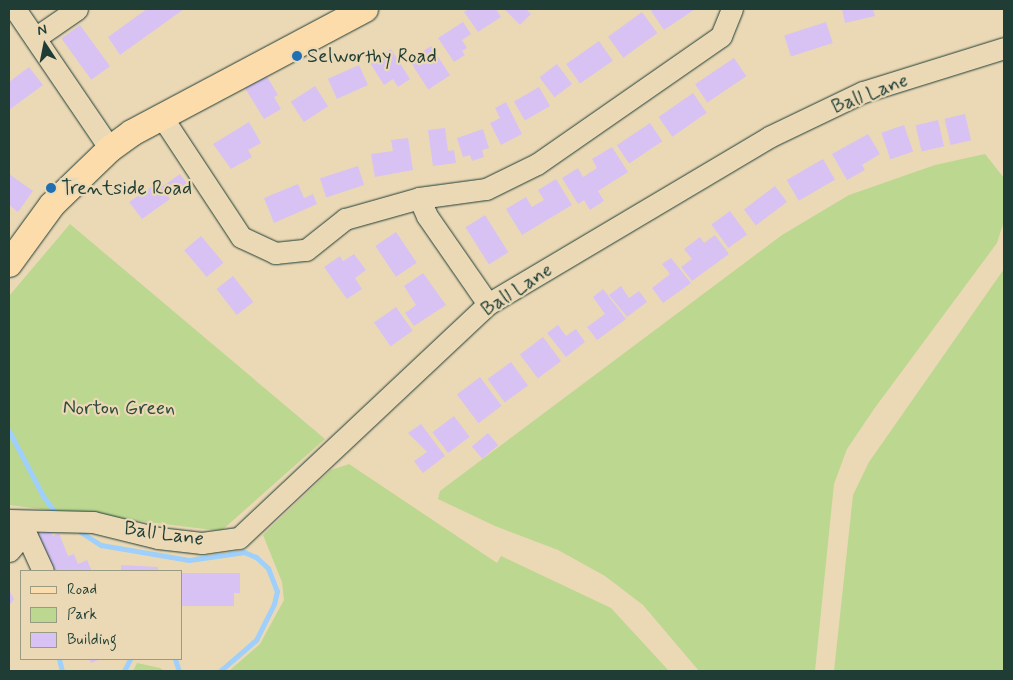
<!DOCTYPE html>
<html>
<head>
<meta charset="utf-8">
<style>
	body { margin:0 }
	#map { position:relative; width:1013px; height:680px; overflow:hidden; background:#ebd9b6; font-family:Mynerve,sans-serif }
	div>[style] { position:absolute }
	.green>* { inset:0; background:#bcd78f }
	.stream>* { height:5px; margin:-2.5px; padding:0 2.5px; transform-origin:2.5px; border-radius:2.5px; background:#9ed0fb }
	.building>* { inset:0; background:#d7c2f3; transform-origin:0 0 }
	.roads { filter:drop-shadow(0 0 1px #1f3d34) drop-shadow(0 0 1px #1f3d34) }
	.minor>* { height:21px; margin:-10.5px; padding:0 10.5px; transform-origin:10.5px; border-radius:10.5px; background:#ebd9b6 }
	.major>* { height:26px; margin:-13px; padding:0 13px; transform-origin:13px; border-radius:13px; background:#fddcac }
	.dots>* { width:14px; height:14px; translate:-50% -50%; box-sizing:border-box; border:2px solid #ebd9b6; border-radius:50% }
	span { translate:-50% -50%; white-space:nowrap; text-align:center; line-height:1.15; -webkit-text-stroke:4.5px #ebd9b6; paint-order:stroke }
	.poi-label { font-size:20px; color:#1f3d34 }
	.left { translate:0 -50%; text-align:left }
	.street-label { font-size:20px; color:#1f3d34 }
	.park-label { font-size:20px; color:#2f4c3d }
	.frame { position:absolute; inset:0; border:10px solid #1f3d34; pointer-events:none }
	.legend { position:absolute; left:20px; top:570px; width:162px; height:90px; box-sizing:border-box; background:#ebd9b6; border:1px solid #999b82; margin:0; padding:6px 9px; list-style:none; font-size:15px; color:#1f3d34 }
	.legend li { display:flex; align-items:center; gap:10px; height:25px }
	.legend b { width:25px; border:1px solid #999b82 }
	.north { position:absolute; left:20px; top:20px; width:50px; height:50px; -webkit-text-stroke:4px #ebd9b6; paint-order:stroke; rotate:349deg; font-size:14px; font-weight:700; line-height:20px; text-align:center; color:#1f3d34 }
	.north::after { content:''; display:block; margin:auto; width:18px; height:22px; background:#1f3d34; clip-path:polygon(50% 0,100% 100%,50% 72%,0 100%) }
</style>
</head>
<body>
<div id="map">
	<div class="green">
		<div style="clip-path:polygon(985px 154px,1004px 178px,1004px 221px,997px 243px,874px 409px,847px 449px,834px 484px,815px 671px,699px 671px,643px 605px,605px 576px,558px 550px,495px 526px,438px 499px,440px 491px,782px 235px,849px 195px,935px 165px)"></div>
		<div style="clip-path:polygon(70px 224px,325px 439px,221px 531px,9px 505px,9px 296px)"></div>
		<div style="clip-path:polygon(1004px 269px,1004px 671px,834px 671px,853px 495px,869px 462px)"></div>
		<div style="clip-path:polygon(349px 464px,497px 563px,501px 556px,611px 608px,669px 671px,229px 671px,260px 644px,284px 600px,282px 582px,263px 535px,331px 470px)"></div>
		<div style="clip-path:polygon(137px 663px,160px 668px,164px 671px,133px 671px)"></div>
	</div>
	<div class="stream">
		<div style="left:9px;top:431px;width:73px;rotate:62.4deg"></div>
		<div style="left:43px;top:496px;width:24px;rotate:54deg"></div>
		<div style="left:76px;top:529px;width:30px;rotate:33deg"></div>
		<div style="left:101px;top:545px;width:89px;rotate:9.7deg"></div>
		<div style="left:189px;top:560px;width:56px;rotate:-8.3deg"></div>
		<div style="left:244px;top:552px;width:13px;rotate:23deg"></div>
		<div style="left:256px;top:557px;width:16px;rotate:43deg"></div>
		<div style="left:268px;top:568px;width:25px;rotate:69deg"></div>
		<div style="left:277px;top:591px;width:13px;rotate:103deg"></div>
		<div style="left:274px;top:604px;width:40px;rotate:116.6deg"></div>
		<div style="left:256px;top:640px;width:48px;rotate:139.3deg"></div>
		<div style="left:59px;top:659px;width:12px;rotate:76deg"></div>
		<div style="left:175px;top:659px;width:13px;rotate:72deg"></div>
		<div style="left:124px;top:671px;width:13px;rotate:-63deg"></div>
	</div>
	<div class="building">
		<div style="clip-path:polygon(147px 9px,184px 9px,120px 55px,108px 37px)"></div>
		<div style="clip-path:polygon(469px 9px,496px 9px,501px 17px,478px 32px,464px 12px)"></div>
		<div style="clip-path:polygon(504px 9px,526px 9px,531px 14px,520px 25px)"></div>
		<div style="clip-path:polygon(654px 9px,695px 9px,664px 30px,651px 11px)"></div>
		<div style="clip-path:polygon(842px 9px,873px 9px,875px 16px,845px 23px)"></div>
		<div style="left:642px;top:12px;width:26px;height:42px;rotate:54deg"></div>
		<div style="clip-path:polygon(463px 22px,471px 34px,462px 40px,467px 48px,462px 51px,465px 55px,454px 62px,438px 38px)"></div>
		<div style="left:826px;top:22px;width:22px;height:44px;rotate:72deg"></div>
		<div style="left:80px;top:25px;width:51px;height:23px;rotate:54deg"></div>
		<div style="left:599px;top:41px;width:24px;height:40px;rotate:55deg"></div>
		<div style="left:431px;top:46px;width:35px;height:26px;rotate:57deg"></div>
		<div style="clip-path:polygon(391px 49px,410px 79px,398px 87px,393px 79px,384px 85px,370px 63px)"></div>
		<div style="left:734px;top:58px;width:22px;height:47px;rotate:56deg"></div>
		<div style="left:557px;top:64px;width:25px;height:22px;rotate:53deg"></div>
		<div style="left:359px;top:65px;width:22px;height:34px;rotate:66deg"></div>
		<div style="clip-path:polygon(29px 67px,43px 85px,9px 110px,9px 82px)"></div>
		<div style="clip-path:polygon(266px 75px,278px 95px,274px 97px,281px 109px,264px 119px,245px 88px)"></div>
		<div style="left:315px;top:86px;width:24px;height:29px;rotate:57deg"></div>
		<div style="left:539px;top:87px;width:22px;height:29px;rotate:60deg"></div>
		<div style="left:693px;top:93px;width:24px;height:42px;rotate:55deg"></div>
		<div style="clip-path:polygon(506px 102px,522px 134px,501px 145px,490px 123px,500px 118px,495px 108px)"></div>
		<div style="left:965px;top:114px;width:27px;height:21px;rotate:77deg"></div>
		<div style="left:938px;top:120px;width:27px;height:23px;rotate:77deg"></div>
		<div style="clip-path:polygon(249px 122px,261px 143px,248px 150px,252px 157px,231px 169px,213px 144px)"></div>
		<div style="left:650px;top:123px;width:22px;height:40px;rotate:56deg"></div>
		<div style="left:904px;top:125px;width:28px;height:24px;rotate:71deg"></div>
		<div style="clip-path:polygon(445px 128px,448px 151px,454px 150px,456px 163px,433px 166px,428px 130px)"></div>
		<div style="clip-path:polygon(483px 129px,489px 148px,482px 150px,484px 157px,472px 161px,470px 155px,463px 157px,457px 138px)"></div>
		<div style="clip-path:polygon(868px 134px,880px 154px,862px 165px,865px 170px,847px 180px,832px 154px)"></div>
		<div style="clip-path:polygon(408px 138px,413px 170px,375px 177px,371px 154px,393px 151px,391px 140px)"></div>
		<div style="clip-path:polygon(612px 147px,628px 172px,598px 191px,604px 201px,590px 210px,584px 200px,578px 204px,562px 178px,578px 168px,583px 177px,597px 168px,592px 159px)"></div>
		<div style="left:823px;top:159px;width:24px;height:42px;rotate:60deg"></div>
		<div style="left:358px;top:166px;width:20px;height:40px;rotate:72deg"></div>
		<div style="clip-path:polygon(9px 174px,33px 191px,18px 212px,9px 205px)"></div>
		<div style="clip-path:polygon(180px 174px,192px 190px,186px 194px,181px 186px,168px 195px,170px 199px,142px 219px,129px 202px,160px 181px,163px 186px)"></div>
		<div style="clip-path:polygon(556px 179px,572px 205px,522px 235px,506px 209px,526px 197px,532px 207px,544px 200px,538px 190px)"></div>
		<div style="clip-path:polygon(298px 184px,304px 198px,313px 194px,317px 204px,274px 223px,264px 198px)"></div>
		<div style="left:775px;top:186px;width:20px;height:39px;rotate:53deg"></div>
		<div style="left:730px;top:211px;width:29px;height:23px;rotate:54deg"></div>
		<div style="left:485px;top:215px;width:44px;height:23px;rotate:58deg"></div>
		<div style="left:396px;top:232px;width:37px;height:25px;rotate:56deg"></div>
		<div style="clip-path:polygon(715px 235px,729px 254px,692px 281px,681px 267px,692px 259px,684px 249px,700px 237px,704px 243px)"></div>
		<div style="left:201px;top:236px;width:35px;height:22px;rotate:50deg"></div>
		<div style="clip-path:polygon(354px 254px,366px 270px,355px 278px,362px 289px,347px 299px,324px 267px,340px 256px,343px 261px)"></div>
		<div style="clip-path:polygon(671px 258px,691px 283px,663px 303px,652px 288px,670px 274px,662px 264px)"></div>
		<div style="clip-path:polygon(423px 273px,446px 305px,414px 326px,405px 313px,416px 305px,404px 286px)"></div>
		<div style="left:233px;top:276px;width:33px;height:21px;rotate:52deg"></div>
		<div style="clip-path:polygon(621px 286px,629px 298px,639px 291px,647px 302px,627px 317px,609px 295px)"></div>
		<div style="clip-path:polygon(603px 289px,626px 319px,597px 340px,587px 327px,605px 314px,593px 297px)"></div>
		<div style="left:396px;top:307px;width:29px;height:27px;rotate:55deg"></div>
		<div style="clip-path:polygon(558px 325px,566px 336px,576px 329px,585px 342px,566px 357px,547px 333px)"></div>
		<div style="left:543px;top:337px;width:30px;height:29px;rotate:53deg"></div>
		<div style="left:511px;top:362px;width:29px;height:29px;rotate:54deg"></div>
		<div style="left:480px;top:377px;width:36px;height:29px;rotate:53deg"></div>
		<div style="left:454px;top:416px;width:26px;height:27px;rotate:53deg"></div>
		<div style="clip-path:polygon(421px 424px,445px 456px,423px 473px,414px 461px,427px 452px,408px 433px)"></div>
		<div style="left:488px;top:433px;width:16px;height:21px;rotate:50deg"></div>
		<div style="clip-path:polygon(50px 529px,53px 536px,59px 533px,68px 556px,74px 554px,78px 564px,87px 560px,92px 571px,51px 571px,36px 535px)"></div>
		<div style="clip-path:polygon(121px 565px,158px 567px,158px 571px,121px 571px)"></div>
		<div style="clip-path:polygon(181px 573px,240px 573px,240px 593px,234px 593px,234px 606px,181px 606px)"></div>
		<div style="clip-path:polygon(9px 590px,14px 599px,9px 606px)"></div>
		<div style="clip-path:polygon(89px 659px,101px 659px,91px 663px)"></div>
	</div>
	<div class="roads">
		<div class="minor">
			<div style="left:15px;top:9px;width:169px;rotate:55.8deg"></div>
			<div style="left:35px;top:38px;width:51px;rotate:-34.6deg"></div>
			<div style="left:162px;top:117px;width:144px;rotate:56.6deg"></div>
			<div style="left:241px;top:237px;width:38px;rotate:25deg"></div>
			<div style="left:275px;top:253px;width:31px;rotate:-6deg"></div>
			<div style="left:306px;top:250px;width:50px;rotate:-38.5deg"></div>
			<div style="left:345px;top:219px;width:77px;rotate:-15.8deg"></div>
			<div style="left:419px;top:198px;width:68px;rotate:-7.7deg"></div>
			<div style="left:486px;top:189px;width:57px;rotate:-26.1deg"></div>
			<div style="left:537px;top:164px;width:224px;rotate:-34.8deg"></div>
			<div style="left:721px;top:36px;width:29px;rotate:-68deg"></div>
			<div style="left:419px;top:198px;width:20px;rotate:66deg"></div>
			<div style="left:427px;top:216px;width:107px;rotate:55.3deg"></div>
			<div style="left:9px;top:520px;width:84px;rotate:1.4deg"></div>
			<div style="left:93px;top:522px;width:67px;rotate:13.8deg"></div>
			<div style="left:158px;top:538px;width:44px;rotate:6.5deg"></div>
			<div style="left:202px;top:543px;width:37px;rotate:-8deg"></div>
			<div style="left:239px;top:538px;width:342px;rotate:-43.2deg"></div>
			<div style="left:488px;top:304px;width:327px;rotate:-30.7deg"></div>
			<div style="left:769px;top:137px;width:104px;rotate:-25.6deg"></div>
			<div style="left:863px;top:92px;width:148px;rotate:-17.3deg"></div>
			<div style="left:21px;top:523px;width:53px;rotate:65.4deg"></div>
			<div style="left:9px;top:551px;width:11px;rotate:-49deg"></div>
			<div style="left:16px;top:543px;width:22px;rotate:-90deg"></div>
		</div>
		<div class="major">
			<div style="left:9px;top:264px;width:73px;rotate:-53.9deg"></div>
			<div style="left:52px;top:205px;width:81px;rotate:-44deg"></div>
			<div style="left:110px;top:149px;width:27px;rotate:-36deg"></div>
			<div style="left:132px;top:133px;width:264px;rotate:-28deg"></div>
		</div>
	</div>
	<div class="dots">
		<div style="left:297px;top:56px;background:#1f6fb2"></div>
		<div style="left:51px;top:188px;background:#1f6fb2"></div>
	</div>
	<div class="poi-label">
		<span class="left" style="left:307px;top:56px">Selworthy Road</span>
		<span class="left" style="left:61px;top:188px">Trentside Road</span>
	</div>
	<div class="street-label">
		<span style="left:870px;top:94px;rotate:-21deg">Ball Lane</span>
		<span style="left:517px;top:290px;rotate:-33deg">Ball Lane</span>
		<span style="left:164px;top:534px;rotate:8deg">Ball Lane</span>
	</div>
	<div class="park-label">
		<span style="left:119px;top:408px">Norton Green</span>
	</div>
	<div class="frame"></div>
	<ul class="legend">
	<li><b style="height:6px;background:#fddcac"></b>Road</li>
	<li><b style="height:14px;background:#bcd78f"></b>Park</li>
	<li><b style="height:14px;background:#d7c2f3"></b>Building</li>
	</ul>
	<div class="north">N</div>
</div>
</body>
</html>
